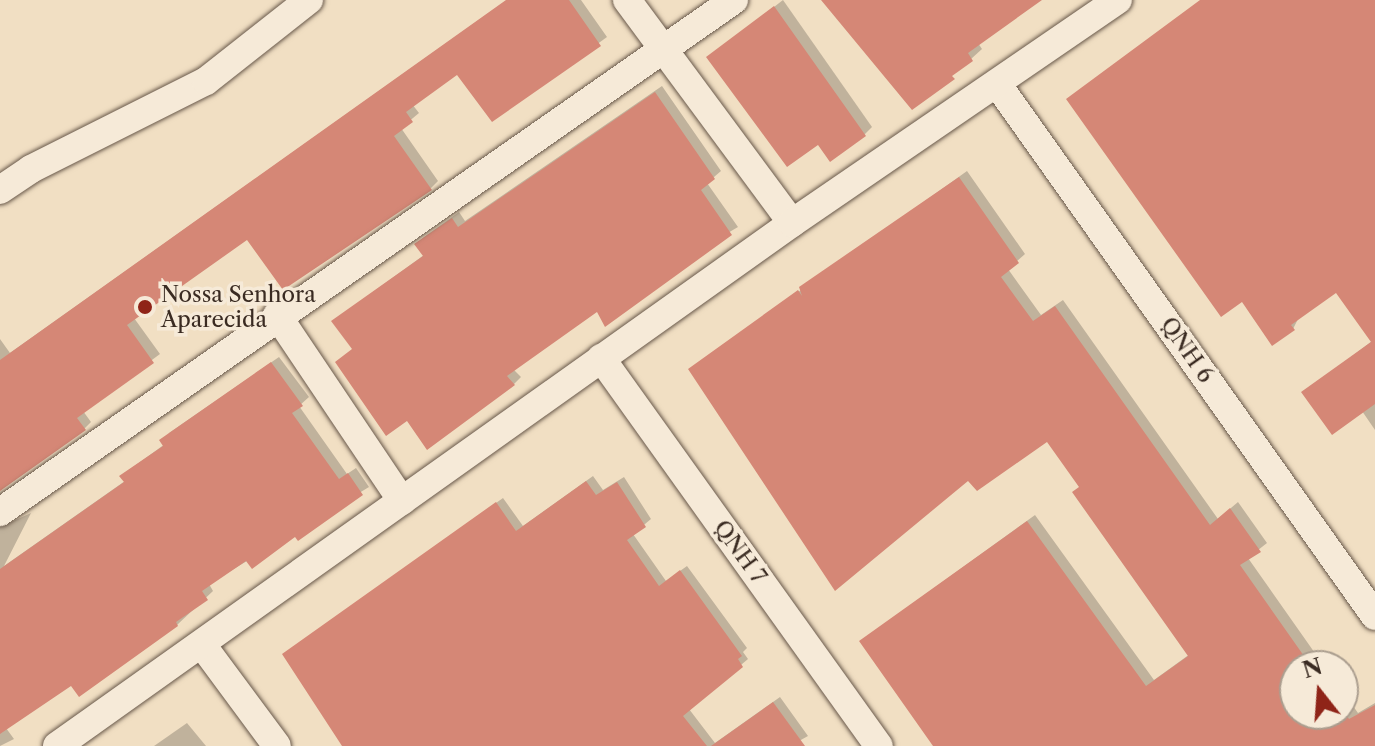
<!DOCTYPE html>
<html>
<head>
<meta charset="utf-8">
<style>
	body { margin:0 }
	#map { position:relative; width:1375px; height:746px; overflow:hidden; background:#f1dfc3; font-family:"Libre Caslon Text",serif }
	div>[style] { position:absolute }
	.shadow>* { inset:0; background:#0003 }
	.building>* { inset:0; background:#d58776 }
	.roads { filter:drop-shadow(0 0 2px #68584a) drop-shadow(0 0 2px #68584a) }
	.street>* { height:28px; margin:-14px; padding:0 14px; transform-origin:14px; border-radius:14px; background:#f6ead8 }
	.dots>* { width:22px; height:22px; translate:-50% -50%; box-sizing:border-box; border:4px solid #f6ead8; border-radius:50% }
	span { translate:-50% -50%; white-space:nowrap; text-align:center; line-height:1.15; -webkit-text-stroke:7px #f6ead8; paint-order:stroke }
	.poi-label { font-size:22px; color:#3a2b22 }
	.left { translate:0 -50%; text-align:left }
	.street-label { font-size:22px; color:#3a2b22 }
	.north { position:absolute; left:1279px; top:650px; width:80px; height:80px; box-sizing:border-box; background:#f6ead8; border:2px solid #ab9e8f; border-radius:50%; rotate:343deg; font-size:22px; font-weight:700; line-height:32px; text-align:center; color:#3a2b22 }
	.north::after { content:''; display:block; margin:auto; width:28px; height:36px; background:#8f2418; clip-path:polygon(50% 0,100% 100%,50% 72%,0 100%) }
</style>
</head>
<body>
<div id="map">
	<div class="shadow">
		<div style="clip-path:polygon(507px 0,581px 0,607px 37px,493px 120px,458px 72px,412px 104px,419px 113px,401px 128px,438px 181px,431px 188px,283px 287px,248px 237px,134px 318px,160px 354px,83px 411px,91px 422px,84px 429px,0 489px,0 339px,10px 353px)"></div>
		<div style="clip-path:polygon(783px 0,872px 127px,864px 135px,709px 57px)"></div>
		<div style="clip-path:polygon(823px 0,1037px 0,978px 43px,982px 49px,971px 59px)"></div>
		<div style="clip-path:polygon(1204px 0,1375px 0,1375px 430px,1362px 411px,1304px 393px,1372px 341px,1337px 290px,1299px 317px,1293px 329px,1242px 300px,1069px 99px)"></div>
		<div style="clip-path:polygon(662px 86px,721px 171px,707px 183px,738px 227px,598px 309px,513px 369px,521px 377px,514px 384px,428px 447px,333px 321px,424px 255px,417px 244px,424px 237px,459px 212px,465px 221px)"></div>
		<div style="clip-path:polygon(967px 171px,1025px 254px,1008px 269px,1041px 315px,1063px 300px,1218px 519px,1238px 502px,1267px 543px,1248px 558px,1324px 666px,1295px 666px,1295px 714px,1343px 714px,1343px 692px,1358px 713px,1375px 703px,1375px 746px,936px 746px,861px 641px,1035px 515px,1154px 680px,1190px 654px,1047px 438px,968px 479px,691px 369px)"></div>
		<div style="clip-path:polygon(279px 357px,309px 397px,299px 406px,347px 474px,356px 468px,369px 487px,209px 584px,213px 591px,177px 625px,72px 683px,6px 728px,14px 739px,0 746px,0 519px,9px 523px,31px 513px,4px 566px,125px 481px,129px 470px,165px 444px,169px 433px)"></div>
		<div style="clip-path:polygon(593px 476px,603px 490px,624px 477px,651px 519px,633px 534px,666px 581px,687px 566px,747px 648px,743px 652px,748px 659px,689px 709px,715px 743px,780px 697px,808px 736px,790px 746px,354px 746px,291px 649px,503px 498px,523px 526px)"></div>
		<div style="clip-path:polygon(187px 723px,206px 746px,154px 746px)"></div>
	</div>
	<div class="building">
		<div style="clip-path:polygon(506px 0,569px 0,601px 46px,492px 122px,457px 75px,406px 112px,413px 122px,394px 136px,432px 190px,283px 290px,247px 240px,127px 325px,154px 363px,77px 418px,86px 430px,0 491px,0 360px)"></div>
		<div style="clip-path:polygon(821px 0,1042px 0,968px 53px,973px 61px,952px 76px,955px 79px,912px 110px)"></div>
		<div style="clip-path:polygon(1200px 0,1375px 0,1375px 404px,1332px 435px,1301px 392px,1371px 342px,1336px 293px,1291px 325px,1295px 330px,1272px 346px,1242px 302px,1221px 317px,1066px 99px)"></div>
		<div style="clip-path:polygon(774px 6px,866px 136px,830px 162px,818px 145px,787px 167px,706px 57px)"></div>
		<div style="clip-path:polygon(655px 92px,715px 179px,701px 190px,732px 235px,605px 327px,597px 312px,507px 376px,515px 385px,427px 450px,407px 421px,386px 436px,335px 362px,352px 349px,331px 321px,423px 256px,414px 244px,452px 218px,458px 227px)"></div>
		<div style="clip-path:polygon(959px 177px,1019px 263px,1001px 277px,1033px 321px,1055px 306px,1210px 525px,1230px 508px,1261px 552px,1240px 565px,1311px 666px,1295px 666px,1295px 714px,1343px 714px,1343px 710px,1349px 719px,1375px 705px,1375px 746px,933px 746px,859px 641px,1027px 521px,1146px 686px,1188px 656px,1072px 492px,1079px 487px,1047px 442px,977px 491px,968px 481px,835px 591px,688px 369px,798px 290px,802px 296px,799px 287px)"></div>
		<div style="clip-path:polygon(271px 362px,303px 406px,292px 413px,339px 479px,348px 473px,363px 495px,298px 541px,295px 537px,252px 569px,246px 561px,202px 591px,208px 600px,176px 622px,178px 626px,79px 697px,71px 686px,0 734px,0 569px,124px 482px,119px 476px,163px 446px,159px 440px)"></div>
		<div style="clip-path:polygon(586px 481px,596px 495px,617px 482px,646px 527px,627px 540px,659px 586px,680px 570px,742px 656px,738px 659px,743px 667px,683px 716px,707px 746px,342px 746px,282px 654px,496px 502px,516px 531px)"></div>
		<div style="clip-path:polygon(773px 702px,805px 746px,711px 746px)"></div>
	</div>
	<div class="roads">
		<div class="street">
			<div style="left:627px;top:0;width:277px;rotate:53.5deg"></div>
			<div style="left:998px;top:85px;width:651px;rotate:54.63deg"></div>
			<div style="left:0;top:190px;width:37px;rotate:-34deg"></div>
			<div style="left:31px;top:169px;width:196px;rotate:-26.7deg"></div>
			<div style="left:206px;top:81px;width:131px;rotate:-38.2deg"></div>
			<div style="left:277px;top:315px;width:224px;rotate:56.1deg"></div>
			<div style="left:601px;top:358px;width:477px;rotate:54.4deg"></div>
			<div style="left:0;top:512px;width:895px;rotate:-34.9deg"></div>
			<div style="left:203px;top:646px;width:124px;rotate:53.5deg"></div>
			<div style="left:57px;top:746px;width:902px;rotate:-35.43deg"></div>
			<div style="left:792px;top:223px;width:395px;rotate:-34.4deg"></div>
		</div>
	</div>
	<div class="dots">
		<div style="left:145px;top:307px;background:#8f2418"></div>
	</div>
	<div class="poi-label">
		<span class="left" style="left:161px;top:307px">Nossa Senhora<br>Aparecida</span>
	</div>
	<div class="street-label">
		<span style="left:1187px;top:350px;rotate:55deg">QNH 6</span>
		<span style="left:740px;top:552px;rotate:54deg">QNH 7</span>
	</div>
	<div class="north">N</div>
</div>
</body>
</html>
